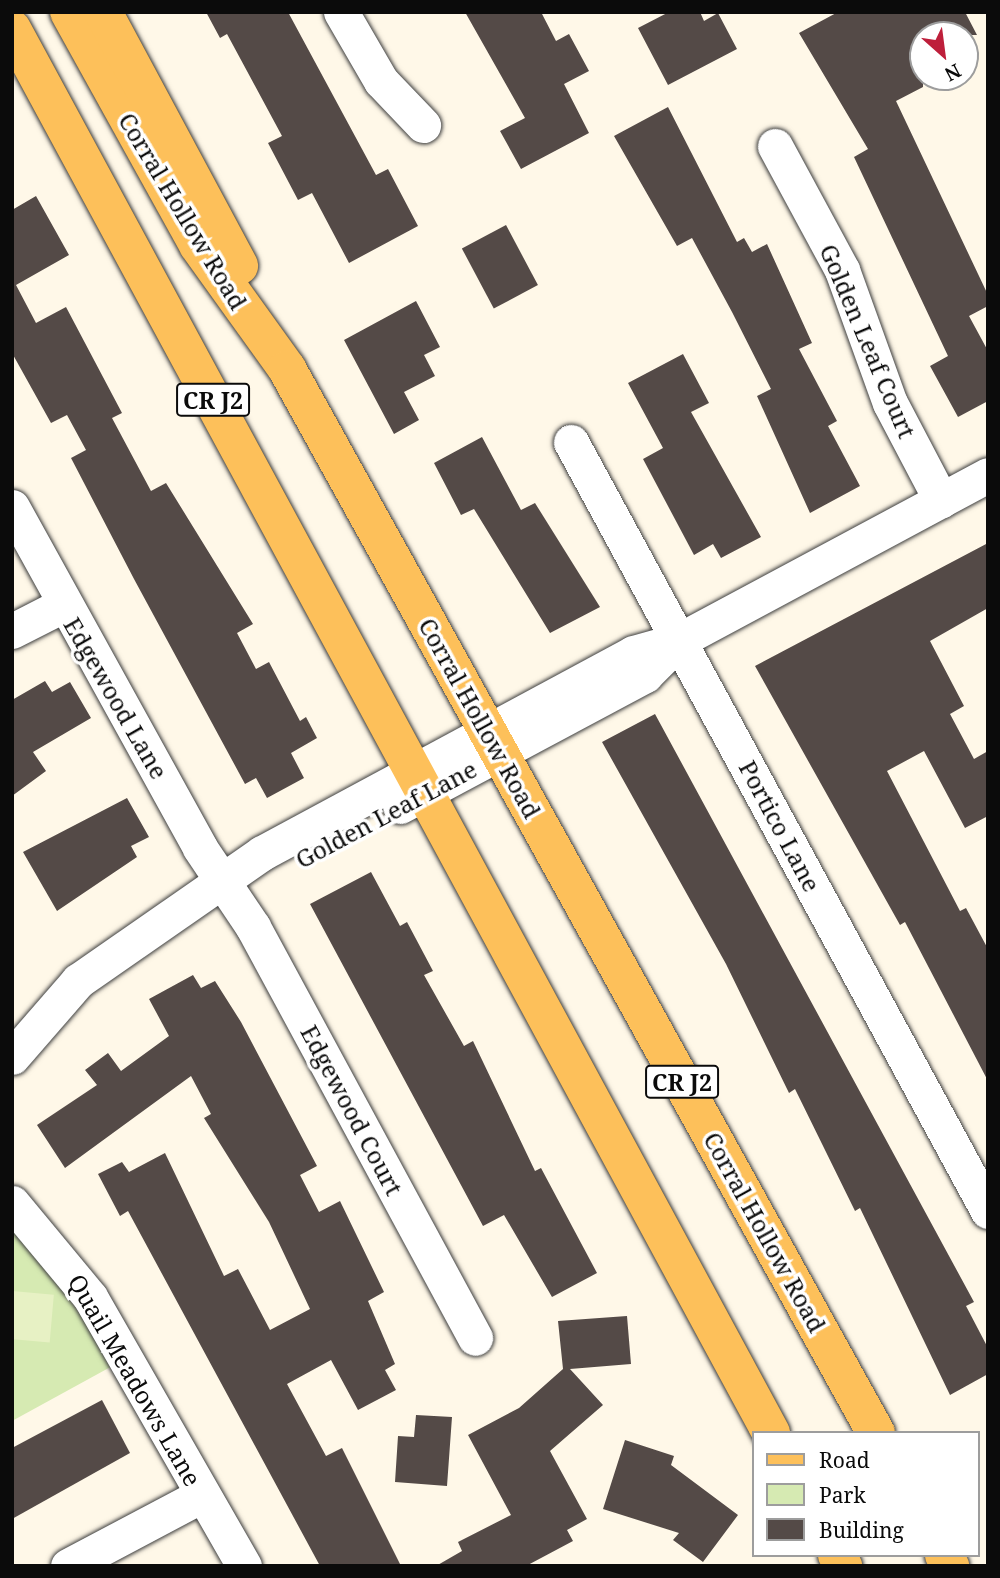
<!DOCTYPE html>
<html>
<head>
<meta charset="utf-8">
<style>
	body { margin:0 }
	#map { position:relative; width:1000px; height:1578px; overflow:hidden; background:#fff8e8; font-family:"Noto Serif",serif }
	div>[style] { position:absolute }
	.green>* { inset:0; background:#d6eab2 }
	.pitch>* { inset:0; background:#e7f1c4; transform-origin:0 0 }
	.building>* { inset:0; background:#544a47; transform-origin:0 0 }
	.roads { filter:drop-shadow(0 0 2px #3e3e3e) drop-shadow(0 0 2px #3e3e3e) }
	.minor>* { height:35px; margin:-17.5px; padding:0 17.5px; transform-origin:17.5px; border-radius:17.5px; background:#fff }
	.major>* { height:38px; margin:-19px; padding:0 19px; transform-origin:19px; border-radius:19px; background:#fdc05a }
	span { translate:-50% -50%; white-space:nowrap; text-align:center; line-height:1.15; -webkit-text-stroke:7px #fff; paint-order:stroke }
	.shield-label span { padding:2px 5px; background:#fff; border:2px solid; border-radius:5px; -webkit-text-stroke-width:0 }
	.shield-label { font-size:23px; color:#0b0b0b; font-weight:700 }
	.street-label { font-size:24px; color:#0b0b0b }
	.frame { position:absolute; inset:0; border:14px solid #0b0b0b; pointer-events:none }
	.legend { position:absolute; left:752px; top:1431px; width:228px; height:126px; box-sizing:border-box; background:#fff; border:2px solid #9d9d9d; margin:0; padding:9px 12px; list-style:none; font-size:21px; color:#0b0b0b }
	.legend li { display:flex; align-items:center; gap:14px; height:35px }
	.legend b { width:35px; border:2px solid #9d9d9d }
	.north { position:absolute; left:909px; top:21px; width:70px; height:70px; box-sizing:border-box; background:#fff; border:2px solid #9d9d9d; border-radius:50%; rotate:152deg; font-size:19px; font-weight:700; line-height:28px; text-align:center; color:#0b0b0b }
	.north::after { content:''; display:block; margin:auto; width:24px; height:32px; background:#be1f3b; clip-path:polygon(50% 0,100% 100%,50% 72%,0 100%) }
</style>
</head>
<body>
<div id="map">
	<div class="green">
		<div style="clip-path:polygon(12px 1220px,116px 1364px,12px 1421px)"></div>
	</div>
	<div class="pitch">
		<div style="left:12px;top:1291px;width:42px;height:48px;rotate:5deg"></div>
	</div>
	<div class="building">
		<div style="clip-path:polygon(206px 12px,288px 12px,376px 175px,388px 169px,418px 226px,349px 263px,312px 193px,298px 200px,268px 143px,282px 136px,227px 34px,220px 38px)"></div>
		<div style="clip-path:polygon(465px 12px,541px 12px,556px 41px,569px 34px,589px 71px,564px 84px,589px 133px,521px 169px,500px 131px,525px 118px)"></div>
		<div style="clip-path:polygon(669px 12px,700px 12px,704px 21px,718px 13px,737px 49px,668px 85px,638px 28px)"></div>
		<div style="clip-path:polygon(838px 12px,965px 12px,977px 35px,923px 35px,923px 87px,896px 101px,988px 295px,988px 306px,969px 316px,988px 351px,988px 401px,958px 417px,930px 366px,948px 356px,854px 157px,868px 149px,799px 33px)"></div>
		<div style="clip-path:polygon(668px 107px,737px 242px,744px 238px,752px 252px,767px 244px,812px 343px,799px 349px,837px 421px,828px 426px,860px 486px,810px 513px,757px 396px,771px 389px,732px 312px,692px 238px,677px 246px,614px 136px)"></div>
		<div style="clip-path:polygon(36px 196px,69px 255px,16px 285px,36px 323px,66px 307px,122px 413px,112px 418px,151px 491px,166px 483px,253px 624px,237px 633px,256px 669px,269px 662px,300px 721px,306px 717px,317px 738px,291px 753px,304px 778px,267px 798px,256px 778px,245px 784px,134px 579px,71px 458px,86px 450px,67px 415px,51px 423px,12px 353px,12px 210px)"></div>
		<div style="left:506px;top:225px;width:68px;height:50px;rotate:62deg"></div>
		<div style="clip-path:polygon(416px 301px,440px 347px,424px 355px,435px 376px,404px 392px,419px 420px,394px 434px,344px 340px)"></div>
		<div style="clip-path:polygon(683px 354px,709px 403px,691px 412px,761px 537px,721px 558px,713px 544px,694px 555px,643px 459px,663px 448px,628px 383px)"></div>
		<div style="clip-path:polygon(482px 437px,521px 510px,535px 503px,600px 607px,550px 633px,474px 509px,461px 515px,434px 463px)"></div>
		<div style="clip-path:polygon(988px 543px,988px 608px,930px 641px,964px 706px,950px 714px,974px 759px,988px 751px,988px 816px,965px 828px,924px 751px,887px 771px,960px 911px,966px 908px,988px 949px,988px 1081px,905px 922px,900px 925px,755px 666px)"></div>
		<div style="clip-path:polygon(45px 681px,52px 692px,70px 682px,91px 718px,33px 752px,46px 771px,12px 796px,12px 700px)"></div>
		<div style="clip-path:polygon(655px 714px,974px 1302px,966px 1306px,988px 1348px,988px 1374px,950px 1395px,860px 1208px,855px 1211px,795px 1089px,789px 1093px,726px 964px,602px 742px)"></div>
		<div style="clip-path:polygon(127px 798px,149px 837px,131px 846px,137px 857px,57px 911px,23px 852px)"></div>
		<div style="clip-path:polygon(371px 872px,400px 926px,407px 922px,433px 971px,424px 975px,464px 1046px,473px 1041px,535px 1171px,541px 1168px,597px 1273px,552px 1297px,504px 1215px,483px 1226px,310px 904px)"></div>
		<div style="clip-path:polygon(193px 975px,201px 988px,215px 981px,241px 1022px,317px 1166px,300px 1175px,319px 1212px,340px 1201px,384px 1292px,368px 1301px,395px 1364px,385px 1370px,396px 1390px,358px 1410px,331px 1360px,287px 1384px,326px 1456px,342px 1448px,401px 1566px,320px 1566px,128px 1211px,120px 1216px,98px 1174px,122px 1162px,129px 1172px,165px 1153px,224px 1276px,238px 1269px,270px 1330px,310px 1309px,269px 1222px,204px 1118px,211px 1114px,191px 1076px,65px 1168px,37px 1125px,97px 1085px,85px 1070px,108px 1053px,121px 1071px,169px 1036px,149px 999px)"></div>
		<div style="clip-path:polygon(627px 1316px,631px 1364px,570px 1369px,603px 1405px,550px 1451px,587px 1519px,567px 1530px,573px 1541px,526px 1566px,436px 1566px,462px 1551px,458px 1542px,511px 1515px,468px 1435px,519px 1408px,563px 1369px,558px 1321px)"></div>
		<div style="clip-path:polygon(102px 1400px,130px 1453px,12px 1519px,12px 1448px)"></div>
		<div style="clip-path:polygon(416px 1415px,452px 1417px,447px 1486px,395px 1482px,398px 1436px,414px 1437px)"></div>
		<div style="clip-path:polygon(625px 1440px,674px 1456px,671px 1465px,738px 1515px,703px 1562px,673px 1540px,679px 1533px,603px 1509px)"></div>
	</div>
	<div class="roads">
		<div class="minor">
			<div style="left:341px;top:12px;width:80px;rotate:59.9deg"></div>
			<div style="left:381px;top:81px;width:61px;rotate:46.3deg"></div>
			<div style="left:775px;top:146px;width:141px;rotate:61.6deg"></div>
			<div style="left:842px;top:270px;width:141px;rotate:70.2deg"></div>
			<div style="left:890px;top:403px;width:110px;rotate:62.3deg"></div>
			<div style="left:571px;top:442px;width:875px;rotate:61.53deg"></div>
			<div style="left:12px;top:507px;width:389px;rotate:61.1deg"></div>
			<div style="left:200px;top:848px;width:95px;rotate:56.1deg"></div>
			<div style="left:253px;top:927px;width:467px;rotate:61.6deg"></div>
			<div style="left:12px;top:631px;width:57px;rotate:-27deg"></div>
			<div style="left:400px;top:806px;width:278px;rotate:-28.1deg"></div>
			<div style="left:645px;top:675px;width:48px;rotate:-45deg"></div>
			<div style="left:12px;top:1057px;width:101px;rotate:-49deg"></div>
			<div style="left:78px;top:981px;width:224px;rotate:-34.8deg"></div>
			<div style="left:262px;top:853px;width:421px;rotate:-28.3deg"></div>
			<div style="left:633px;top:653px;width:49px;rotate:-15.5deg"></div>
			<div style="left:680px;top:640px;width:349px;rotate:-28.2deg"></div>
			<div style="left:12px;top:1203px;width:122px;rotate:50.3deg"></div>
			<div style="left:90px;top:1297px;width:310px;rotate:60.2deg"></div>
			<div style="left:68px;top:1566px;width:152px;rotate:-27.9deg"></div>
		</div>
		<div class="major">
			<div style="left:69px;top:12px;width:266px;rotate:61deg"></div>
			<div style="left:198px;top:245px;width:153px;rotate:54.3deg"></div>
			<div style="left:287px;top:369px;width:1216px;rotate:61.03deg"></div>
			<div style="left:103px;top:12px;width:288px;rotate:61.8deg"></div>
			<div style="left:12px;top:29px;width:1596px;rotate:61.6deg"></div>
			<div style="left:837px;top:1555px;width:13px;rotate:61deg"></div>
			<div style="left:944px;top:1555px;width:13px;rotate:61deg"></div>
		</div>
	</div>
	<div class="shield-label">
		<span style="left:213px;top:400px">CR J2</span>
		<span style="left:682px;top:1082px">CR J2</span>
	</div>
	<div class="street-label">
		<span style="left:183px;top:211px;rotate:59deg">Corral Hollow Road</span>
		<span style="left:868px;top:341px;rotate:67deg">Golden Leaf Court</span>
		<span style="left:116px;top:698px;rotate:60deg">Edgewood Lane</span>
		<span style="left:480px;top:718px;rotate:61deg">Corral Hollow Road</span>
		<span style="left:386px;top:814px;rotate:-28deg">Golden Leaf Lane</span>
		<span style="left:780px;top:826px;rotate:62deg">Portico Lane</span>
		<span style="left:352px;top:1110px;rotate:62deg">Edgewood Court</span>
		<span style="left:765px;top:1232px;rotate:61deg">Corral Hollow Road</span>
		<span style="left:135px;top:1380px;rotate:60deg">Quail Meadows Lane</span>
	</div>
	<div class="frame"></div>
	<ul class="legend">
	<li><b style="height:9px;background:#fdc05a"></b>Road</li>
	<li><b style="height:19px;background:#d6eab2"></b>Park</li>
	<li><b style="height:19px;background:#544a47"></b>Building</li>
	</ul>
	<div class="north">N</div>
</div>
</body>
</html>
